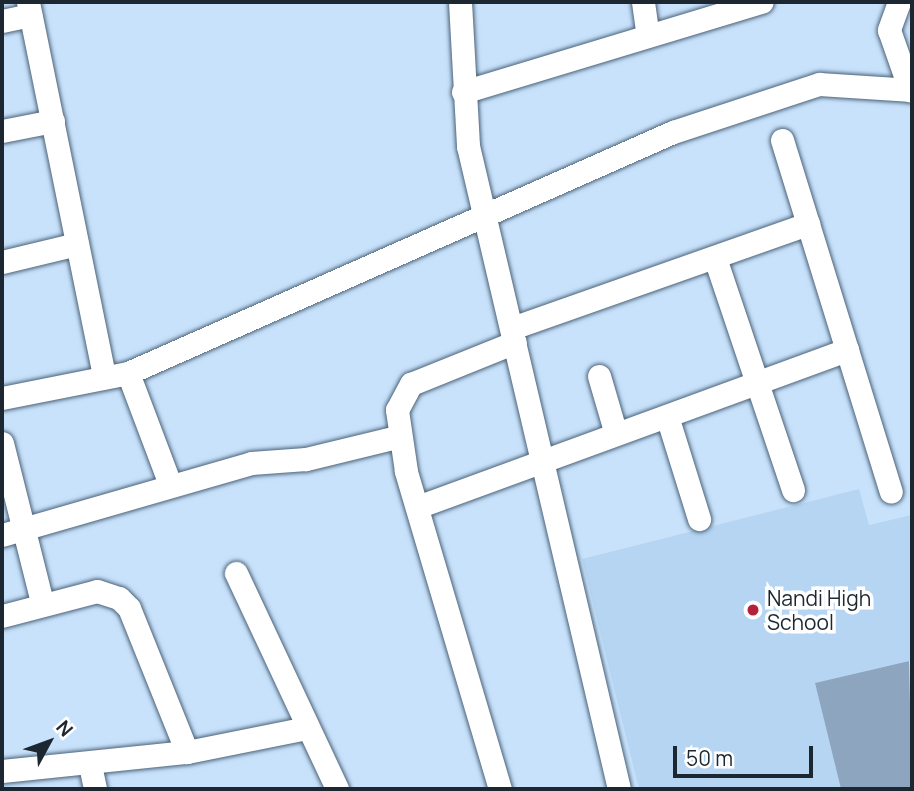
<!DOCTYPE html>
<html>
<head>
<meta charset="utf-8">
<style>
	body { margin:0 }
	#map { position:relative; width:914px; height:791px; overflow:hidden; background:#c8e2fc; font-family:Manrope,sans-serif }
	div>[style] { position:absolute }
	.built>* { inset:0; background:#b6d5f3 }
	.building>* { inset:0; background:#8da5be }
	.roads { filter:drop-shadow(0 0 2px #4b6278) drop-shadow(0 0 2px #4b6278) }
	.street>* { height:23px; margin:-11.5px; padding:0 11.5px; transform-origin:11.5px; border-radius:11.5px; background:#fff }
	.dots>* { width:19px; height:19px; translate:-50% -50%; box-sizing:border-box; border:4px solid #fff; border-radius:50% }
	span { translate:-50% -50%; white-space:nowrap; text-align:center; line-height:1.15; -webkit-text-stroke:7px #fff; paint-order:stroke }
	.poi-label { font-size:21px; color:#1d2731 }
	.left { translate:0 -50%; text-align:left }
	.frame { position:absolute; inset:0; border:4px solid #1d2731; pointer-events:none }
	.north { position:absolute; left:14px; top:707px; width:70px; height:70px; -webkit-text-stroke:5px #fff; paint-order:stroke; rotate:49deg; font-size:19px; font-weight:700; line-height:28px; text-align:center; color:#1d2731 }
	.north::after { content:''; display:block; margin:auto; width:24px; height:32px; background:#1d2731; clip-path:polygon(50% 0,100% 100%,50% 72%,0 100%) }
	.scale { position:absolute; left:673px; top:746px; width:140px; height:32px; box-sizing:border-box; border:4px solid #1d2731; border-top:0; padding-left:9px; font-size:21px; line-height:24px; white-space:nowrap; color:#1d2731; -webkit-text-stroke:5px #fff; paint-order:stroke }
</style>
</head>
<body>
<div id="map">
	<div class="built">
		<div style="clip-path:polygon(859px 489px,869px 525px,912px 515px,912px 660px,815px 683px,841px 789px,639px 789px,582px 559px)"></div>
	</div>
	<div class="building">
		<div style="clip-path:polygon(909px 661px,912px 789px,841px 789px,815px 683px)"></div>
	</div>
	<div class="roads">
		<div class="street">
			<div style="left:28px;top:2px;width:383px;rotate:78.5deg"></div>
			<div style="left:460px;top:2px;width:144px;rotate:86.8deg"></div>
			<div style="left:468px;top:146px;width:660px;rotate:76.78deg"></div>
			<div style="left:643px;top:2px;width:34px;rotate:82deg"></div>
			<div style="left:899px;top:2px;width:30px;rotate:110deg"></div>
			<div style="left:889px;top:30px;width:64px;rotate:70.7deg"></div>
			<div style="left:2px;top:21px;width:29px;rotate:-12deg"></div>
			<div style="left:463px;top:92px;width:312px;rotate:-16.8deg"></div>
			<div style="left:2px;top:131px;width:52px;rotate:-11.1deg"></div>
			<div style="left:782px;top:140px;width:368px;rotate:72.8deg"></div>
			<div style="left:715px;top:258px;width:245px;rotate:71.4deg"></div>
			<div style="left:2px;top:262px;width:77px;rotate:-13.5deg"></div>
			<div style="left:512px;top:328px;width:314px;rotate:-19.4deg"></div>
			<div style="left:128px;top:373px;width:119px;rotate:69.3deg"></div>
			<div style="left:599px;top:376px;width:60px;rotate:73.7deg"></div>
			<div style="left:2px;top:398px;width:128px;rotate:-11.2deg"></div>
			<div style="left:128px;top:373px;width:596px;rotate:-23.86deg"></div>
			<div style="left:673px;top:132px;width:154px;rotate:-18.2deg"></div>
			<div style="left:819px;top:84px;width:93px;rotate:3.7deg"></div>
			<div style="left:667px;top:416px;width:108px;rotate:72.7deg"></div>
			<div style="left:2px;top:443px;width:164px;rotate:75.9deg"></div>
			<div style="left:420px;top:506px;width:455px;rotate:-20.1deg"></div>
			<div style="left:2px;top:535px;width:259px;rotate:-16.1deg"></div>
			<div style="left:251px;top:463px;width:55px;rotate:-4.2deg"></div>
			<div style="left:306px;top:459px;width:94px;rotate:-13.6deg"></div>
			<div style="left:236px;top:573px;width:238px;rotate:64.9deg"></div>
			<div style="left:2px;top:616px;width:98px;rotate:-14.7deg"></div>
			<div style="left:97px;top:591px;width:23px;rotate:18deg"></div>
			<div style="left:119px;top:598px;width:14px;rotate:45deg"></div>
			<div style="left:129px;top:608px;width:155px;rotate:68.1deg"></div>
			<div style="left:90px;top:765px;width:25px;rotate:78deg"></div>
			<div style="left:2px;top:771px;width:186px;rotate:-5.9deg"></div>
			<div style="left:187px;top:752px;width:122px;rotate:-11.3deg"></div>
			<div style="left:500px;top:789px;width:332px;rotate:-106.5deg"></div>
			<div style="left:406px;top:471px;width:62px;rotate:-98.4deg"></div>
			<div style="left:397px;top:410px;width:30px;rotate:-62deg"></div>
			<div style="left:411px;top:384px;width:112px;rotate:-22deg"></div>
		</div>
	</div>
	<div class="dots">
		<div style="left:753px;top:610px;background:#b3213a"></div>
	</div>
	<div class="poi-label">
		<span class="left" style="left:767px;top:610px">Nandi High<br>School</span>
	</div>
	<div class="frame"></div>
	<div class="north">N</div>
	<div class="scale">50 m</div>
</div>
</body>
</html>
